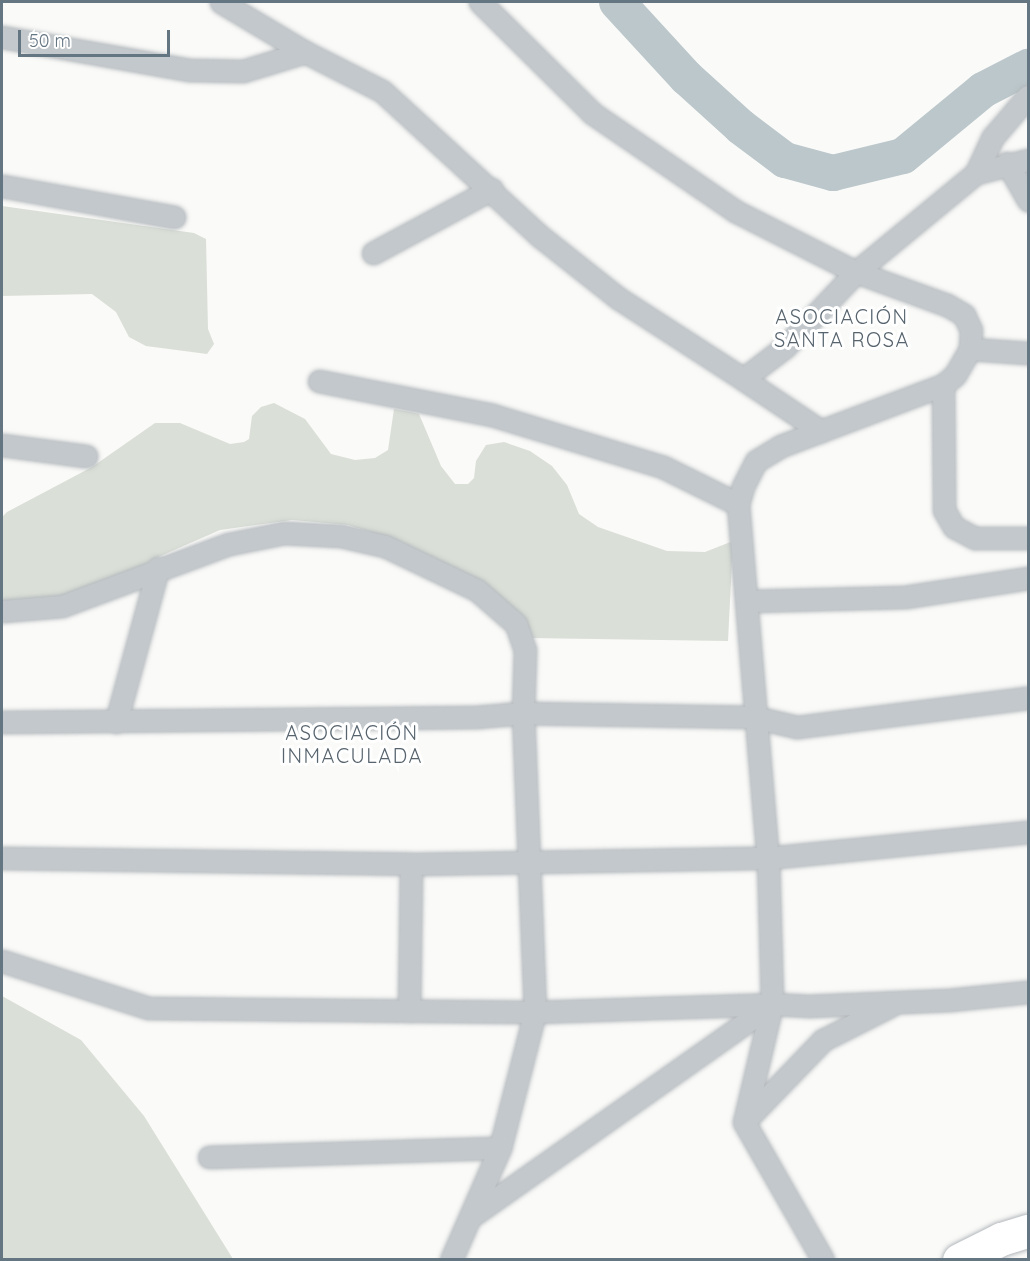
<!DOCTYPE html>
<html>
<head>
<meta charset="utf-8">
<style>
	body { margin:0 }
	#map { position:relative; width:1030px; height:1261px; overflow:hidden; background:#fafaf8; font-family:Quicksand,sans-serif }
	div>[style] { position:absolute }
	.green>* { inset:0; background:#dadfd7 }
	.river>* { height:36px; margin:-18px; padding:0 18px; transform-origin:18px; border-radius:18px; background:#bbc7cb }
	.roads { filter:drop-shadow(0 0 2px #b4b9bd) drop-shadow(0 0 2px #b4b9bd) }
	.minor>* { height:21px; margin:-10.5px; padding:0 10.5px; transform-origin:10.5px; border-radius:10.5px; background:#c3c8cc }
	.trunk>* { height:33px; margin:-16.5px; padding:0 16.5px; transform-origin:16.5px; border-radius:16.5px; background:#fff }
	span { translate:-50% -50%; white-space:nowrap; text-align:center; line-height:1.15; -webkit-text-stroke:6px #fff; paint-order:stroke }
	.neighbourhood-label { font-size:20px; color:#57646e; letter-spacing:1.5px }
	.frame { position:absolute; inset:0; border:3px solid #657683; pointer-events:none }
	.scale { position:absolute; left:18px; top:30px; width:152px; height:27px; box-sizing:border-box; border:3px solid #657683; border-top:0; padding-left:8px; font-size:18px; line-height:21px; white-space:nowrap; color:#657683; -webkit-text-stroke:4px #fff; paint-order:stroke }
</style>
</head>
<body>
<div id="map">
	<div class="green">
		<div style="clip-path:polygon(2px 206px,194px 233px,206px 239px,208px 329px,214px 344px,207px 354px,146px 346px,129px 337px,116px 312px,92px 294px,2px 296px)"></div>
		<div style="clip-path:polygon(274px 403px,305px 419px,331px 454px,355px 460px,375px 458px,388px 450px,394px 409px,411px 412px,419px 414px,441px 466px,455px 484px,468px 484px,474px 478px,476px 461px,486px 445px,504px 442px,530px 451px,552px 466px,567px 485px,579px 514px,598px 527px,667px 551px,705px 552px,733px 541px,728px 641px,529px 638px,467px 578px,401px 542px,348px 525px,292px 520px,220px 530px,156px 558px,89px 598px,2px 608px,2px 517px,7px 512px,92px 467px,155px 423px,180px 423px,230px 444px,244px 442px,249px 439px,252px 416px,261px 407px)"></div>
		<div style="clip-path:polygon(2px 996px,81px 1040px,144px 1116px,233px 1259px,2px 1259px)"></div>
	</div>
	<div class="river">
		<div style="left:617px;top:2px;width:103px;rotate:47.4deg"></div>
		<div style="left:687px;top:78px;width:73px;rotate:42.2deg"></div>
		<div style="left:741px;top:127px;width:55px;rotate:36.9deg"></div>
		<div style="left:785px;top:160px;width:50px;rotate:15.2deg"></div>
		<div style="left:833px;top:173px;width:72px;rotate:-13.7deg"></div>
		<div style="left:903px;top:156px;width:104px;rotate:-39.5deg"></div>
		<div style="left:983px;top:90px;width:51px;rotate:-27.1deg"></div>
	</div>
	<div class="roads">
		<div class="minor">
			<div style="left:221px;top:2px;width:98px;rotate:30.8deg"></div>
			<div style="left:305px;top:52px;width:86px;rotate:26.9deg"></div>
			<div style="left:382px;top:91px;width:216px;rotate:42.6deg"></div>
			<div style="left:541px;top:237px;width:98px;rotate:38.4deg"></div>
			<div style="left:618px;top:298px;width:149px;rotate:32.9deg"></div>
			<div style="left:743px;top:379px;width:53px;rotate:-37.3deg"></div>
			<div style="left:785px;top:347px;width:103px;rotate:-46.6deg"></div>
			<div style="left:856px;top:272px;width:156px;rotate:-39.5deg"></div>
			<div style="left:976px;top:173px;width:54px;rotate:-14deg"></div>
			<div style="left:480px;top:2px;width:158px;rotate:44.7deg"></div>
			<div style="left:592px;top:113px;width:173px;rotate:34.4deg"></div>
			<div style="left:735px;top:211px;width:136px;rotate:26.8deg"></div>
			<div style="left:856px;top:272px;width:97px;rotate:19.9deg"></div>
			<div style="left:947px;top:305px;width:20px;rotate:30deg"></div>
			<div style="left:964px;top:315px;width:17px;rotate:65deg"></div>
			<div style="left:971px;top:330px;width:19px;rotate:93deg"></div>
			<div style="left:970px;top:349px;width:30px;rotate:120deg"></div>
			<div style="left:955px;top:375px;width:16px;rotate:140deg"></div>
			<div style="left:943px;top:385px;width:173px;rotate:159.4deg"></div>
			<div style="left:781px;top:446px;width:29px;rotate:149deg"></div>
			<div style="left:756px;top:461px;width:29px;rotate:117deg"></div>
			<div style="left:743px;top:487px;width:18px;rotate:106deg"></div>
			<div style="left:738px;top:504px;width:355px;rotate:85.2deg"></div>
			<div style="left:768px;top:858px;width:146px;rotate:88.4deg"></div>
			<div style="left:772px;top:1004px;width:121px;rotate:103.3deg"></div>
			<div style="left:2px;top:37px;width:191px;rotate:10deg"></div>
			<div style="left:190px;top:70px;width:53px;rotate:1.1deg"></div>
			<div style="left:243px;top:71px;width:65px;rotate:-17deg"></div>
			<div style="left:1007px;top:163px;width:43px;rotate:60.4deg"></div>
			<div style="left:976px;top:173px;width:40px;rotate:-65deg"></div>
			<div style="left:993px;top:137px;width:54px;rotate:-49.5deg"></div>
			<div style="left:2px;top:186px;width:175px;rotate:10.2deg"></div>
			<div style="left:373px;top:253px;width:135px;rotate:-28.3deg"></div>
			<div style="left:970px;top:349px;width:58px;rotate:3.9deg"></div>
			<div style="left:743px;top:379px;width:94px;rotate:33.7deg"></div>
			<div style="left:319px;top:381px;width:176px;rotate:11.1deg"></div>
			<div style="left:492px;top:415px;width:179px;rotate:16.9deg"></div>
			<div style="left:663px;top:467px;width:84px;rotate:26.3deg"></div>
			<div style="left:943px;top:385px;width:125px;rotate:89.5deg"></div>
			<div style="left:944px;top:510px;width:20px;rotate:60deg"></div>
			<div style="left:954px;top:527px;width:24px;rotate:28deg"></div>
			<div style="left:975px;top:538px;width:53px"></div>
			<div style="left:2px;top:445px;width:85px;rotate:7.5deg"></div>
			<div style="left:749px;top:601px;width:156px;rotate:-1.5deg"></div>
			<div style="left:905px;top:597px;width:124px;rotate:-8.8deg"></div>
			<div style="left:2px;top:611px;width:60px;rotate:-4.8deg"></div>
			<div style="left:62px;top:606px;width:178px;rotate:-20.4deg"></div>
			<div style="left:229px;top:544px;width:56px;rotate:-11.3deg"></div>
			<div style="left:284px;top:533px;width:57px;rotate:3deg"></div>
			<div style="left:341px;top:536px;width:45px;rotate:12.8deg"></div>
			<div style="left:385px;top:546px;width:102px;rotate:25.6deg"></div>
			<div style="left:477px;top:590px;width:52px;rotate:41.1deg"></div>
			<div style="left:516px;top:624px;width:28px;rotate:71deg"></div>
			<div style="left:525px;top:650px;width:63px;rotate:91.8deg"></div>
			<div style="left:523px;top:713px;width:299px;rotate:87.7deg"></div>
			<div style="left:535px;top:1012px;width:140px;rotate:104.4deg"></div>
			<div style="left:500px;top:1148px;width:122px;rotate:113.6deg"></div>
			<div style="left:2px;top:722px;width:474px;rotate:-0.6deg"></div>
			<div style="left:476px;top:717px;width:47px;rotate:-4.9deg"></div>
			<div style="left:523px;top:713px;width:231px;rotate:1deg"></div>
			<div style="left:754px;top:717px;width:44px;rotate:13.1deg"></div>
			<div style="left:797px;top:727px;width:233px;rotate:-7.2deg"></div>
			<div style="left:116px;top:722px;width:160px;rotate:-74.7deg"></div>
			<div style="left:2px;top:858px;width:409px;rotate:0.8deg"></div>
			<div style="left:411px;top:864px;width:357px;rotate:-1deg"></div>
			<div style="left:768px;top:858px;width:261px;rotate:-5.7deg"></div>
			<div style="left:2px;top:961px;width:153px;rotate:17.8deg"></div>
			<div style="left:148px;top:1008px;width:387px;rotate:0.6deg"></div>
			<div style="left:535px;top:1012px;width:237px;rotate:-1.9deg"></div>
			<div style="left:772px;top:1004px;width:36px;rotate:3deg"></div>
			<div style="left:808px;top:1006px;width:141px;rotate:-2.4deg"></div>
			<div style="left:949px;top:1000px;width:79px;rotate:-5.8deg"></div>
			<div style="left:409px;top:1011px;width:147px;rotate:-89.2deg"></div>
			<div style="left:209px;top:1157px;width:291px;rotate:-1.8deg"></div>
			<div style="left:473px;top:1215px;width:366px;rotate:-35.2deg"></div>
			<div style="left:823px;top:1260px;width:159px;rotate:-119.8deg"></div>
			<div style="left:744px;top:1122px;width:114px;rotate:-46.1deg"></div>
			<div style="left:823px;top:1040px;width:77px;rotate:-26.9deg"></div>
		</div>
		<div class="trunk">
			<div style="left:959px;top:1260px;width:47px;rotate:-26.6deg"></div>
			<div style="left:1001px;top:1239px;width:28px;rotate:-17deg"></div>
		</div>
	</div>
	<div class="neighbourhood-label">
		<span style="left:842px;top:328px">ASOCIACIÓN<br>SANTA ROSA</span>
		<span style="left:352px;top:744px">ASOCIACIÓN<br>INMACULADA</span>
	</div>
	<div class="frame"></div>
	<div class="scale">50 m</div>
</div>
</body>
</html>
